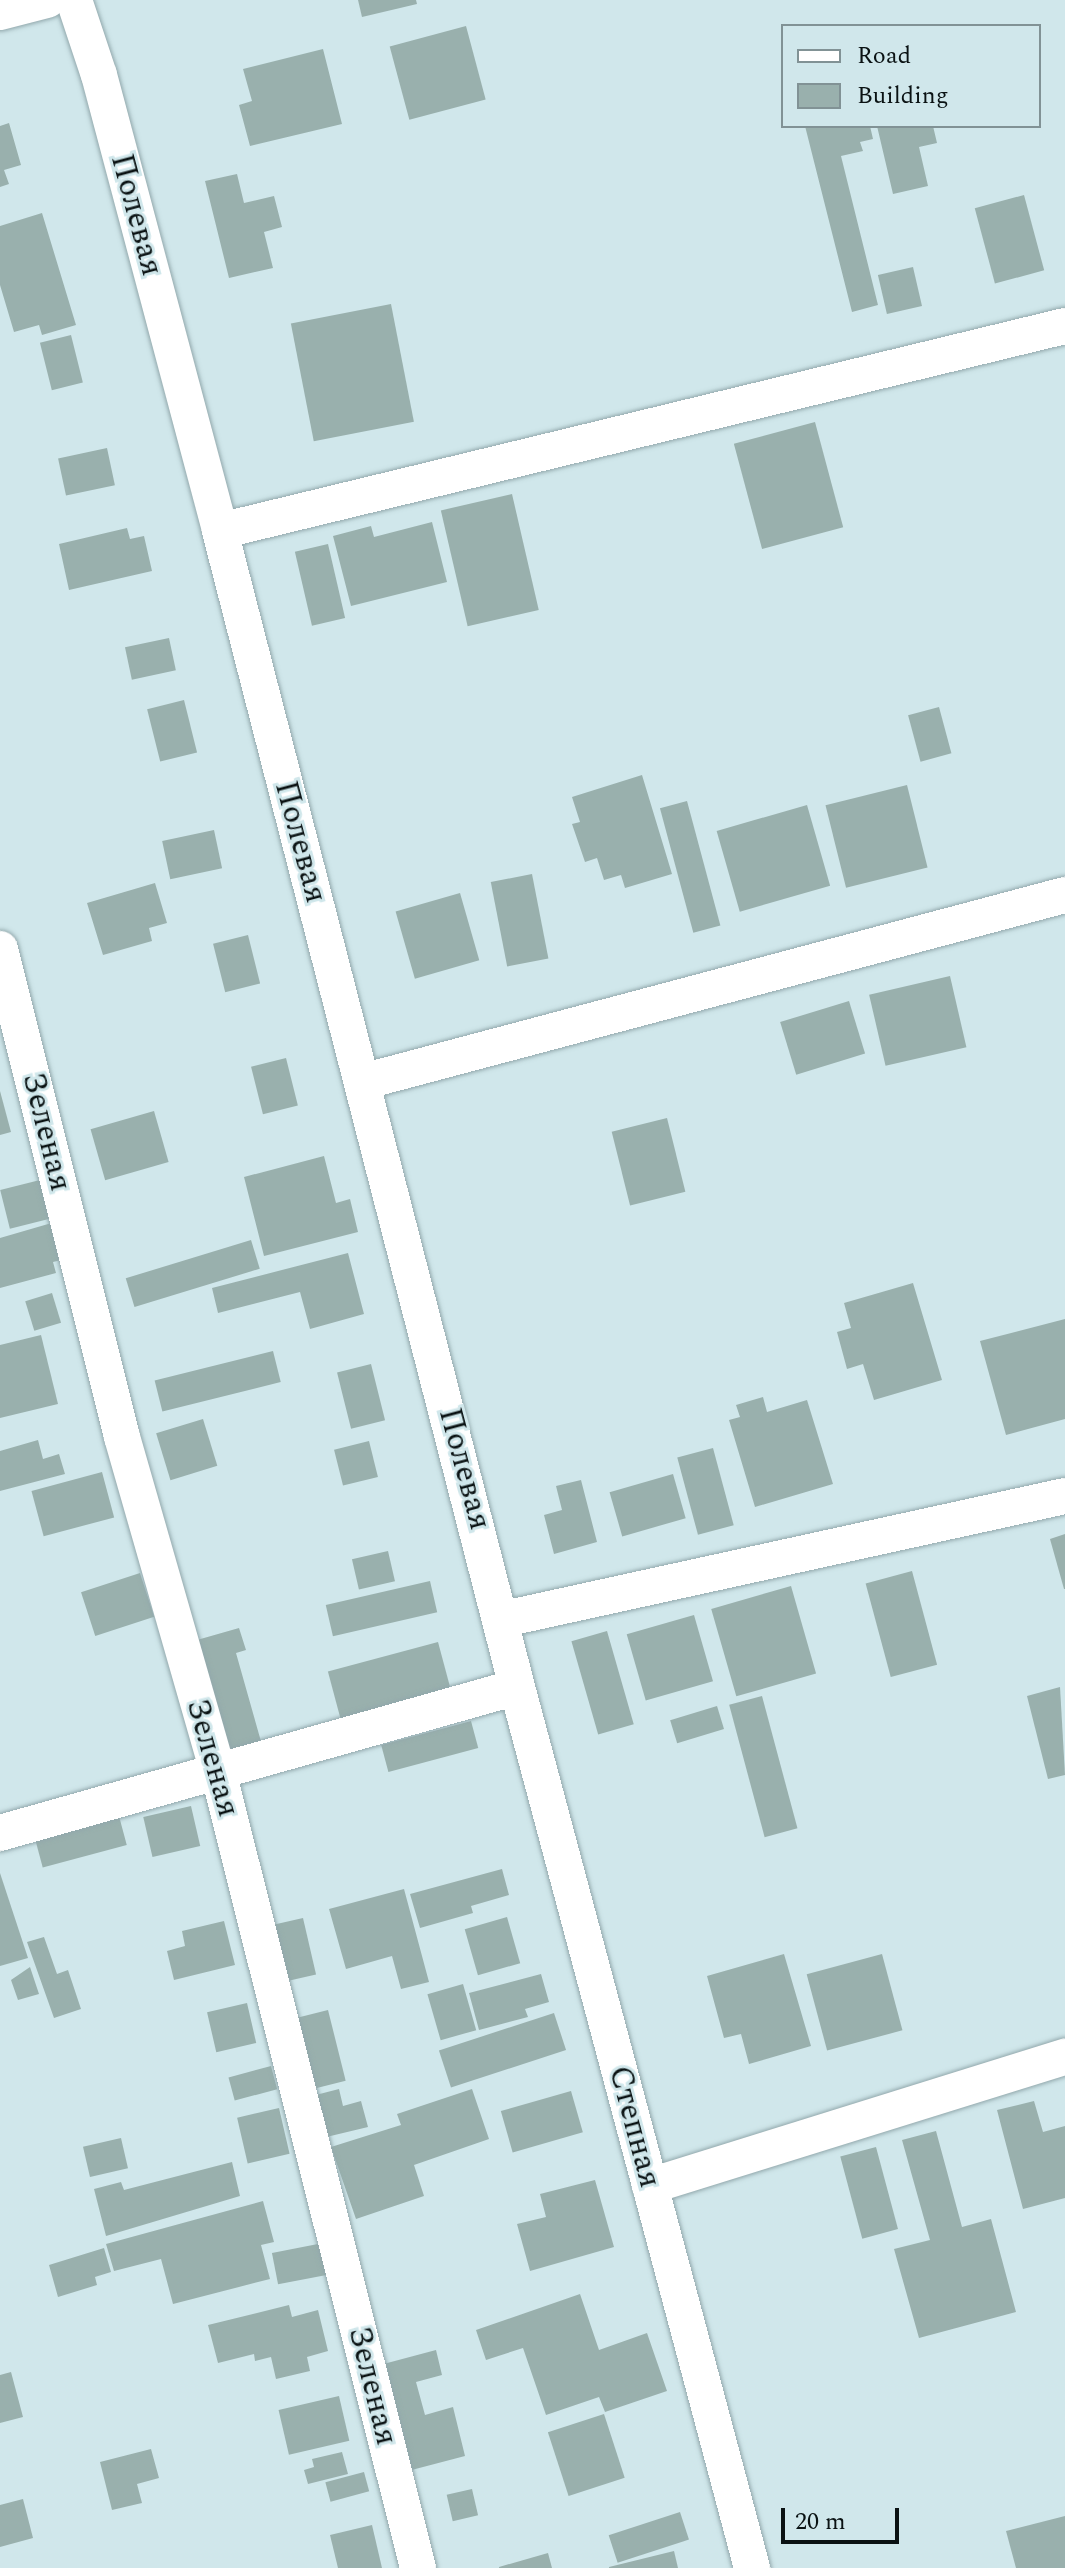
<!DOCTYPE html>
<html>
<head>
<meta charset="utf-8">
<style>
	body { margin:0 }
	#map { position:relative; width:1065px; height:2568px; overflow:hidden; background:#d0e7eb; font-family:Spectral,serif }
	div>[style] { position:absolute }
	.building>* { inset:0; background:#99b0ad; transform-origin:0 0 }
	.roads { filter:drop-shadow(0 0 2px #92a8ac) drop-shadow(0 0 2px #92a8ac) }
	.street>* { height:36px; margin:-18px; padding:0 18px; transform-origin:18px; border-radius:18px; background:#fff }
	span { translate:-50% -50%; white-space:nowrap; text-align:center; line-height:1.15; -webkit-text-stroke:6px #d0e7eb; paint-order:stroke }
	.street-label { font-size:32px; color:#0a1213 }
	.legend { position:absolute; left:781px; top:24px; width:260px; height:104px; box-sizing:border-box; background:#d0e7eb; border:2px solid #819295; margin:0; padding:10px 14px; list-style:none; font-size:24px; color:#0a1213 }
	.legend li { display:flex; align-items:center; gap:16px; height:40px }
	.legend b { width:40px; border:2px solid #819295 }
	.scale { position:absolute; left:781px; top:2508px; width:118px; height:36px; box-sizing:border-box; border:4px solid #0a1213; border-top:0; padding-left:10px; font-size:24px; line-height:28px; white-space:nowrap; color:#0a1213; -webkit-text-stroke:6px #d0e7eb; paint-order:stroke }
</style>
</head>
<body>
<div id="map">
	<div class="building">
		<div style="clip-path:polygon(358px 0,416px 0,417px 4px,362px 17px)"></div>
		<div style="left:466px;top:26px;width:76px;height:79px;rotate:75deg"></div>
		<div style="clip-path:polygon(323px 49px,342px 124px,250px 146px,239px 105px,252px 101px,243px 69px)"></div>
		<div style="clip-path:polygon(9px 123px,21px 165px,4px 170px,9px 184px,0 187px,0 126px)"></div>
		<div style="clip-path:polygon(805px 126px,870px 126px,873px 139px,860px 142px,863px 151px,841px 156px,878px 305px,852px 312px)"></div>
		<div style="clip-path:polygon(877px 126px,933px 126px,937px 143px,919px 147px,928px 186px,893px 194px)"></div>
		<div style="clip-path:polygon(237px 174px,244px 203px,274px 196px,282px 227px,264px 232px,273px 268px,229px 278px,205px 181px)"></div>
		<div style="left:1024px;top:195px;width:78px;height:51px;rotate:75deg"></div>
		<div style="clip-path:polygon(42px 213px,76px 325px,42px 335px,39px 325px,14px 332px,0 285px,0 226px)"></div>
		<div style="left:913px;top:267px;width:40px;height:36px;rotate:77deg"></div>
		<div style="left:391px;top:304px;width:120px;height:102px;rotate:79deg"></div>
		<div style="left:71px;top:335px;width:49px;height:32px;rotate:76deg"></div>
		<div style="left:815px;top:422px;width:109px;height:84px;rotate:75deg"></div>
		<div style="left:107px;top:448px;width:38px;height:50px;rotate:78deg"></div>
		<div style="left:512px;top:494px;width:119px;height:73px;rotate:77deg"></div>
		<div style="clip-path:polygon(432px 522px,447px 582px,351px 606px,333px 536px,371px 526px,374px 537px)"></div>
		<div style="clip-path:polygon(127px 528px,130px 539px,144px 536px,152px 571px,69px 590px,59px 544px)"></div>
		<div style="left:328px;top:544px;width:76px;height:34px;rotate:77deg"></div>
		<div style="left:169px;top:638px;width:33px;height:45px;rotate:78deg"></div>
		<div style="left:184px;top:700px;width:54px;height:38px;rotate:76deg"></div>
		<div style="left:939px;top:707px;width:48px;height:32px;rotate:75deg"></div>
		<div style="clip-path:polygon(642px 775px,672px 874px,625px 888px,621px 875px,604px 880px,597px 858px,585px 862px,572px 824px,580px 822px,572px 797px)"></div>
		<div style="left:907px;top:785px;width:85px;height:84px;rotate:76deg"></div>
		<div style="left:687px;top:801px;width:129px;height:28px;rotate:75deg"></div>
		<div style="left:807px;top:805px;width:84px;height:94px;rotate:74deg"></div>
		<div style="left:214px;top:830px;width:39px;height:53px;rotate:78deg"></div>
		<div style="left:532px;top:874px;width:86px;height:42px;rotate:79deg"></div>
		<div style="clip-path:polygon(155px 883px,167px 923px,149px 928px,152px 941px,103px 955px,87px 903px)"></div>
		<div style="left:460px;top:893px;width:70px;height:67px;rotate:74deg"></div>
		<div style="left:248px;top:935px;width:50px;height:36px;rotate:76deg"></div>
		<div style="left:950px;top:976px;width:73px;height:83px;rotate:77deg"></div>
		<div style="left:849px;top:1001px;width:55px;height:72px;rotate:73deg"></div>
		<div style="left:286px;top:1058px;width:49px;height:36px;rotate:76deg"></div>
		<div style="clip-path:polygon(0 1091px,11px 1132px,0 1135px)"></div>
		<div style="left:154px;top:1111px;width:53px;height:66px;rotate:74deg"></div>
		<div style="left:667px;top:1118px;width:76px;height:57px;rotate:76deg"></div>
		<div style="clip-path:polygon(324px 1156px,336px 1203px,350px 1199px,358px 1232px,264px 1256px,244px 1177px)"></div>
		<div style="left:40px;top:1180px;width:40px;height:41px;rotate:76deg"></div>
		<div style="clip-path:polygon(55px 1222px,65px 1259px,53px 1262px,56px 1273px,0 1288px,0 1238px)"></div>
		<div style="left:251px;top:1240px;width:30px;height:131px;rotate:73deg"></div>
		<div style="clip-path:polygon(348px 1253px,364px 1314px,310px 1329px,300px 1292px,218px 1313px,212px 1288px)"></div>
		<div style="clip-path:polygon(913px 1283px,942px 1380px,874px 1400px,863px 1364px,847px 1369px,837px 1332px,851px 1328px,844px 1303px)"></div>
		<div style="left:52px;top:1293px;width:31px;height:28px;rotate:73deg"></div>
		<div style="clip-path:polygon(1065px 1319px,1065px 1419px,1006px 1435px,980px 1341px)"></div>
		<div style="clip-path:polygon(41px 1335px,58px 1404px,0 1418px,0 1345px)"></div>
		<div style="left:273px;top:1351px;width:32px;height:122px;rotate:76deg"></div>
		<div style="left:371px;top:1364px;width:58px;height:35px;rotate:76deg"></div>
		<div style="clip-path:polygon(763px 1397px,767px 1412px,807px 1400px,833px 1484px,755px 1507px,729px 1420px,740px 1417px,736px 1405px)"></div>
		<div style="left:203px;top:1419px;width:49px;height:49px;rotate:73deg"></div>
		<div style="clip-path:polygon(38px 1440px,43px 1459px,59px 1454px,65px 1474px,0 1491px,0 1451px)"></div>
		<div style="left:369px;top:1441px;width:37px;height:36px;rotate:76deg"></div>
		<div style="left:713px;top:1448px;width:80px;height:37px;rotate:75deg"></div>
		<div style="left:102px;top:1472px;width:47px;height:73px;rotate:75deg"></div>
		<div style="left:673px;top:1474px;width:46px;height:66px;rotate:74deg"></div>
		<div style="clip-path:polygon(581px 1480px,597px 1542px,554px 1554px,544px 1515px,562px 1510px,556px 1486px)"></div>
		<div style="clip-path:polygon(1065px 1534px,1065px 1589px,1064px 1589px,1050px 1539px)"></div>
		<div style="left:388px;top:1551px;width:31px;height:37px;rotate:77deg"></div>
		<div style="left:912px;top:1571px;width:97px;height:48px;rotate:75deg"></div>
		<div style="left:140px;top:1573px;width:46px;height:62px;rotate:72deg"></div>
		<div style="left:430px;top:1581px;width:32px;height:107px;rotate:77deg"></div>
		<div style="left:791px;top:1586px;width:91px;height:83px;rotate:74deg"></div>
		<div style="left:694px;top:1615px;width:69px;height:70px;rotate:74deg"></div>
		<div style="clip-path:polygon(239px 1628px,246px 1650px,236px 1653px,262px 1745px,222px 1756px,190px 1642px)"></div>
		<div style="left:607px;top:1631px;width:97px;height:37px;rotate:74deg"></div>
		<div style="left:438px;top:1642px;width:52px;height:114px;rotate:75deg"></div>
		<div style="clip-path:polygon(1060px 1687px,1065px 1775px,1048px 1779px,1027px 1696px)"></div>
		<div style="left:762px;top:1696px;width:137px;height:34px;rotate:75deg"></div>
		<div style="left:717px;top:1706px;width:24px;height:49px;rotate:73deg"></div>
		<div style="left:471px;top:1721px;width:28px;height:93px;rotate:75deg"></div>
		<div style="left:191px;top:1806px;width:41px;height:49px;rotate:77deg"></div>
		<div style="left:119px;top:1816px;width:30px;height:87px;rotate:75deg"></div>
		<div style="clip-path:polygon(502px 1869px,509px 1895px,471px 1906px,473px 1913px,420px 1928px,410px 1894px)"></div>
		<div style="clip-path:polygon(0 1873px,28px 1958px,0 1966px)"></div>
		<div style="clip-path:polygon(404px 1889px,429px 1982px,401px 1989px,392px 1956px,346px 1969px,329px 1909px)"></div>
		<div style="left:507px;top:1917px;width:48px;height:44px;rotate:74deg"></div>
		<div style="left:303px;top:1918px;width:58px;height:36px;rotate:77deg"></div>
		<div style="clip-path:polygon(224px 1921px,235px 1965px,174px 1980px,167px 1951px,185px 1946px,182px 1931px)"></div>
		<div style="clip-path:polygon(44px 1937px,57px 1974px,68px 1970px,81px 2009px,54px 2018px,27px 1942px)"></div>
		<div style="clip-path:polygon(784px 1954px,811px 2046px,749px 2064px,741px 2034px,724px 2038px,707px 1976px)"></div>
		<div style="left:882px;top:1954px;width:79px;height:78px;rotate:75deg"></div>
		<div style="clip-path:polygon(30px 1967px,39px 1994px,18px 2000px,11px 1980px)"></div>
		<div style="clip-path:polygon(541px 1974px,549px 2002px,525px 2009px,528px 2017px,479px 2030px,469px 1993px)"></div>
		<div style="left:463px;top:1984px;width:48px;height:37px;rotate:74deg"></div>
		<div style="left:247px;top:2003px;width:41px;height:41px;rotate:77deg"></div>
		<div style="left:328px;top:2010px;width:73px;height:43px;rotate:76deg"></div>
		<div style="left:554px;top:2013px;width:39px;height:121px;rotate:72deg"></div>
		<div style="left:271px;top:2066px;width:24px;height:44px;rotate:75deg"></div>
		<div style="clip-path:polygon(339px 2089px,343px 2106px,361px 2101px,368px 2127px,318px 2139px,308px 2097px)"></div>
		<div style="clip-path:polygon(472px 2089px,489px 2139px,414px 2165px,424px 2196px,356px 2219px,331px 2147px,401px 2125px,397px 2114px)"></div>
		<div style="left:571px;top:2091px;width:43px;height:73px;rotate:74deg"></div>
		<div style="clip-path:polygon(1034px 2101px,1043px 2132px,1065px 2126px,1065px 2198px,1023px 2209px,997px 2110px)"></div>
		<div style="left:279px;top:2108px;width:47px;height:43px;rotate:77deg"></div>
		<div style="clip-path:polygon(936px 2131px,962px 2227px,991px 2219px,1016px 2312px,919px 2338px,894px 2249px,930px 2240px,902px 2140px)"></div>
		<div style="left:121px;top:2138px;width:31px;height:39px;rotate:77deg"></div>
		<div style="left:876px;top:2147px;width:85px;height:37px;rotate:75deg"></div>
		<div style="clip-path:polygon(232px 2162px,240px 2196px,106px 2236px,94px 2189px,121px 2182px,124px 2190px)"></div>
		<div style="clip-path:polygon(595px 2180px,614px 2247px,530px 2271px,517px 2224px,546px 2217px,540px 2194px)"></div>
		<div style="clip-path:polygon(263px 2201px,274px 2242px,261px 2245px,270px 2279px,173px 2304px,161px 2259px,114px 2271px,106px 2244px)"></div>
		<div style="left:323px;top:2243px;width:32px;height:52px;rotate:79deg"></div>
		<div style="clip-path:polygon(104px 2248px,111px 2272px,95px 2277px,97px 2285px,58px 2297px,49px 2265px)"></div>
		<div style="clip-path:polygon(580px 2294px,599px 2350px,647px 2333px,667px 2391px,605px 2412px,599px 2397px,546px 2415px,523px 2348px,486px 2360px,476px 2330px)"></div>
		<div style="clip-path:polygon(289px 2305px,292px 2317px,318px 2310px,328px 2351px,307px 2357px,310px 2371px,276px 2379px,271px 2357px,255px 2361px,254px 2354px,218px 2363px,208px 2325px)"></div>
		<div style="clip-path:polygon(436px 2350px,442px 2375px,416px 2382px,425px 2415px,453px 2407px,465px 2456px,404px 2472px,376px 2366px)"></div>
		<div style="clip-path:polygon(11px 2372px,23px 2417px,0 2423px,0 2375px)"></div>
		<div style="left:339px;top:2396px;width:46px;height:62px;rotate:77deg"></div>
		<div style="left:604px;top:2414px;width:67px;height:59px;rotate:72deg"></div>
		<div style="clip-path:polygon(151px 2449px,159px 2478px,137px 2484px,142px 2503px,112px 2510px,100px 2462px)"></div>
		<div style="clip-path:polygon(342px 2452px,348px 2474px,308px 2484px,304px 2470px,314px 2467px,312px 2459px)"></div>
		<div style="left:364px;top:2472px;width:20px;height:40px;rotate:75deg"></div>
		<div style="left:472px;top:2489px;width:27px;height:26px;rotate:77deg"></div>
		<div style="clip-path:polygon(23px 2499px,33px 2538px,0 2547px,0 2505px)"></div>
		<div style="left:680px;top:2512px;width:29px;height:75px;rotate:72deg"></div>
		<div style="clip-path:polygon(1065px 2516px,1065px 2568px,1016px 2568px,1006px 2531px)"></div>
		<div style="clip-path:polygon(372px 2525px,382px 2568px,338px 2568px,330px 2535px)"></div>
		<div style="clip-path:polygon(674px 2551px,678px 2568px,609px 2568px,609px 2567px)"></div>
		<div style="clip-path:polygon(548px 2553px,552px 2568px,499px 2568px,499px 2567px)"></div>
	</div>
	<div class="roads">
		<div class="street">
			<div style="left:74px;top:0;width:79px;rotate:71.6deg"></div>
			<div style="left:99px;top:75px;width:472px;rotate:75.1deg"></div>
			<div style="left:220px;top:531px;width:1194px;rotate:75.59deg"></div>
			<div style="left:517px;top:1687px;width:912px;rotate:75.06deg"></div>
			<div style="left:0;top:12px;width:49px;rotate:-14.3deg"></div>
			<div style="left:220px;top:531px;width:870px;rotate:-13.64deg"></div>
			<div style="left:0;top:949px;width:503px;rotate:75.96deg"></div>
			<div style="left:122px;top:1437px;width:352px;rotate:74deg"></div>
			<div style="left:219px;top:1775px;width:818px;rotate:75.91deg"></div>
			<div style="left:362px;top:1082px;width:727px;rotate:-14.9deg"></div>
			<div style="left:504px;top:1619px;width:574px;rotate:-12.37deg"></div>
			<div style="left:0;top:1833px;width:537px;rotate:-15.77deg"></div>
			<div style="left:650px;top:2186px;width:435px;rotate:-17.3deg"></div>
		</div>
	</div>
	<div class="street-label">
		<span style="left:136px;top:215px;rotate:75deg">Полевая</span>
		<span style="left:300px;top:842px;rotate:75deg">Полевая</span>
		<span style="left:46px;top:1132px;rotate:76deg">Зеленая</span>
		<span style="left:464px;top:1469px;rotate:75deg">Полевая</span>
		<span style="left:212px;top:1758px;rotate:74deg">Зеленая</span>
		<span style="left:634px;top:2127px;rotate:75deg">Степная</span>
		<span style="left:372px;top:2386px;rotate:76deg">Зеленая</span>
	</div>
	<ul class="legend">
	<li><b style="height:10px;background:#fff"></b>Road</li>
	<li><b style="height:22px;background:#99b0ad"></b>Building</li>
	</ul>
	<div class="scale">20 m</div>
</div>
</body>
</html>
